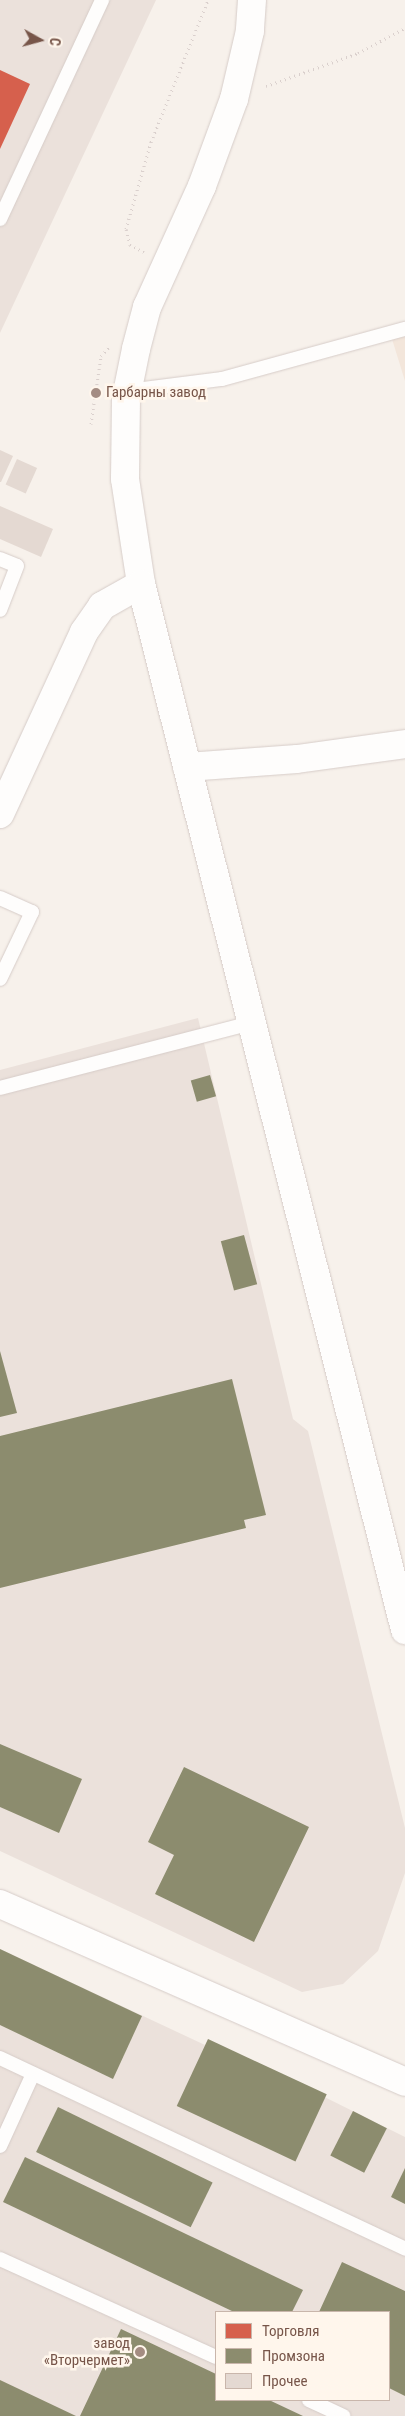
<!DOCTYPE html>
<html>
<head>
<meta charset="utf-8">
<style>
	body { margin:0 }
	#map { position:relative; width:405px; height:2416px; overflow:hidden; background:#f7f1eb; font-family:"Roboto Condensed",sans-serif }
	div>[style] { position:absolute }
	.residential>* { inset:0; background:#f3e6db }
	.industrial>* { inset:0; background:#ebe1db }
	.shops>* { inset:0; background:#d6604d }
	.industry>* { inset:0; background:#8c8c6e; transform-origin:0 0 }
	.building>* { inset:0; background:#e4d9d2; transform-origin:0 0 }
	.path>* { height:3px; margin-top:-1.5px; transform-origin:0; background:repeating-linear-gradient(90deg,#dad0cd 0 1px,transparent 0 5px) }
	.roads { filter:drop-shadow(0 0 1px #d6ccc8) drop-shadow(0 0 1px #d6ccc8) }
	.service>* { height:14px; margin:-7px; padding:0 7px; transform-origin:7px; border-radius:7px; background:#fefdfc }
	.minor>* { height:28px; margin:-14px; padding:0 14px; transform-origin:14px; border-radius:14px; background:#fefdfc }
	.tertiary>* { height:28px; margin:-14px; padding:0 14px; transform-origin:14px; border-radius:14px; background:#fefdfc }
	.dots>* { width:14px; height:14px; translate:-50% -50%; box-sizing:border-box; border:2px solid #fff6ec; border-radius:50% }
	span { translate:-50% -50%; white-space:nowrap; text-align:center; line-height:1.15; -webkit-text-stroke:5px #fff6ec; paint-order:stroke }
	.poi-label { font-size:15px; color:#775549 }
	.left { translate:0 -50%; text-align:left }
	.right { translate:-100% -50%; text-align:right }
	.legend { position:absolute; left:215px; top:2311px; width:175px; height:90px; box-sizing:border-box; background:#fff6ec; border:1px solid #c9b6ab; margin:0; padding:6px 9px; list-style:none; font-size:15px; color:#775549 }
	.legend li { display:flex; align-items:center; gap:10px; height:25px }
	.legend b { width:25px; border:1px solid #c9b6ab }
	.north { position:absolute; left:15px; top:15px; width:50px; height:50px; -webkit-text-stroke:4px #fff6ec; paint-order:stroke; rotate:97deg; font-size:14px; font-weight:700; line-height:20px; text-align:center; color:#775549 }
	.north::after { content:''; display:block; margin:auto; width:18px; height:22px; background:#775549; clip-path:polygon(50% 0,100% 100%,50% 72%,0 100%) }
</style>
</head>
<body>
<div id="map">
	<div class="residential">
		<div style="clip-path:polygon(405px 336px,405px 381px,392px 339px)"></div>
	</div>
	<div class="industrial">
		<div style="clip-path:polygon(0 0,156px 0,0 333px)"></div>
		<div style="clip-path:polygon(198px 1018px,293px 1419px,308px 1431px,405px 1828px,405px 1873px,378px 1951px,343px 1984px,302px 1992px,0 1851px,0 1070px)"></div>
		<div style="clip-path:polygon(evenodd,0 1949px,205px 2045px,208px 2039px,405px 2137px,405px 2416px,0 2416px,0 1949px,216px 2312px,389px 2312px,389px 2400px,216px 2400px,216px 2312px)"></div>
	</div>
	<div class="shops">
		<div style="clip-path:polygon(0 70px,30px 84px,0 149px)"></div>
	</div>
	<div class="industry">
		<div style="left:210px;top:1075px;width:22px;height:20px;rotate:74deg"></div>
		<div style="left:244px;top:1235px;width:51px;height:24px;rotate:75deg"></div>
		<div style="clip-path:polygon(0 1351px,17px 1413px,0 1417px)"></div>
		<div style="clip-path:polygon(232px 1379px,266px 1515px,244px 1520px,246px 1528px,0 1588px,0 1436px)"></div>
		<div style="clip-path:polygon(0 1744px,82px 1779px,59px 1833px,0 1807px)"></div>
		<div style="clip-path:polygon(184px 1767px,309px 1827px,254px 1942px,155px 1894px,174px 1855px,148px 1842px)"></div>
		<div style="clip-path:polygon(0 1949px,142px 2016px,113px 2079px,0 2025px)"></div>
		<div style="left:208px;top:2039px;width:131px;height:74px;rotate:25deg"></div>
		<div style="left:58px;top:2107px;width:172px;height:50px;rotate:26deg"></div>
		<div style="left:353px;top:2111px;width:38px;height:50px;rotate:27deg"></div>
		<div style="clip-path:polygon(25px 2157px,303px 2290px,292px 2312px,234px 2312px,3px 2202px)"></div>
		<div style="clip-path:polygon(405px 2168px,405px 2204px,391px 2197px)"></div>
		<div style="clip-path:polygon(342px 2262px,405px 2291px,405px 2396px,389px 2388px,389px 2312px,319px 2312px)"></div>
		<div style="clip-path:polygon(121px 2329px,216px 2374px,216px 2400px,269px 2400px,303px 2416px,80px 2416px)"></div>
		<div style="clip-path:polygon(0 2380px,76px 2416px,0 2416px)"></div>
	</div>
	<div class="building">
		<div style="clip-path:polygon(0 450px,13px 456px,1px 482px,0 482px)"></div>
		<div style="left:17px;top:459px;width:22px;height:28px;rotate:24deg"></div>
		<div style="clip-path:polygon(0 506px,53px 529px,41px 557px,0 539px)"></div>
	</div>
	<div class="path">
		<div style="left:266px;top:86px;width:98px;rotate:-19.7deg"></div>
		<div style="left:358px;top:53px;width:53px;rotate:-28deg"></div>
		<div style="left:144px;top:252px;width:16px;rotate:-153deg"></div>
		<div style="left:130px;top:245px;width:16px;rotate:-104deg"></div>
		<div style="left:126px;top:229px;width:91px;rotate:-74deg"></div>
		<div style="left:151px;top:142px;width:153px;rotate:-68.1deg"></div>
		<div style="left:91px;top:424px;width:69px;rotate:-81.6deg"></div>
		<div style="left:101px;top:356px;width:12px;rotate:-48deg"></div>
	</div>
	<div class="roads">
		<div class="service">
			<div style="left:0;top:219px;width:242px;rotate:-65deg"></div>
			<div style="left:128px;top:391px;width:95px;rotate:-7.3deg"></div>
			<div style="left:222px;top:379px;width:190px;rotate:-15.3deg"></div>
			<div style="left:0;top:559px;width:18px;rotate:22deg"></div>
			<div style="left:17px;top:566px;width:47px;rotate:111.1deg"></div>
			<div style="left:0;top:898px;width:35px;rotate:24deg"></div>
			<div style="left:32px;top:912px;width:74px;rotate:115.5deg"></div>
			<div style="left:0;top:1088px;width:259px;rotate:-14.5deg"></div>
			<div style="left:0;top:2058px;width:448px;rotate:25.2deg"></div>
			<div style="left:0;top:2146px;width:79px;rotate:-65.4deg"></div>
			<div style="left:0;top:2259px;width:237px;rotate:24.4deg"></div>
			<div style="left:309px;top:2400px;width:38px;rotate:25deg"></div>
		</div>
		<div class="minor">
			<div style="left:187px;top:767px;width:110px;rotate:-4.2deg"></div>
			<div style="left:297px;top:759px;width:109px;rotate:-7.9deg"></div>
			<div style="left:0;top:814px;width:200px;rotate:-65.2deg"></div>
			<div style="left:84px;top:632px;width:32px;rotate:-55deg"></div>
			<div style="left:102px;top:606px;width:45px;rotate:-29.4deg"></div>
			<div style="left:0;top:1904px;width:442px;rotate:23.7deg"></div>
		</div>
		<div class="tertiary">
			<div style="left:252px;top:0;width:31px;rotate:94deg"></div>
			<div style="left:250px;top:31px;width:70px;rotate:103.2deg"></div>
			<div style="left:234px;top:99px;width:93px;rotate:110.2deg"></div>
			<div style="left:202px;top:186px;width:133px;rotate:114.4deg"></div>
			<div style="left:147px;top:307px;width:43px;rotate:104.7deg"></div>
			<div style="left:136px;top:349px;width:50px;rotate:101.5deg"></div>
			<div style="left:126px;top:398px;width:81px;rotate:90.7deg"></div>
			<div style="left:125px;top:479px;width:106px;rotate:81.3deg"></div>
			<div style="left:141px;top:584px;width:1079px;rotate:75.83deg"></div>
		</div>
	</div>
	<div class="dots">
		<div style="left:96px;top:393px;background:#a48c82"></div>
		<div style="left:140px;top:2352px;background:#a48c82"></div>
	</div>
	<div class="poi-label">
		<span class="left" style="left:106px;top:393px">Гарбарны завод</span>
		<span class="right" style="left:130px;top:2352px">завод<br>«Вторчермет»</span>
	</div>
	<ul class="legend">
	<li><b style="height:14px;background:#d6604d"></b>Торговля</li>
	<li><b style="height:14px;background:#8c8c6e"></b>Промзона</li>
	<li><b style="height:14px;background:#e4d9d2"></b>Прочее</li>
	</ul>
	<div class="north">С</div>
</div>
</body>
</html>
